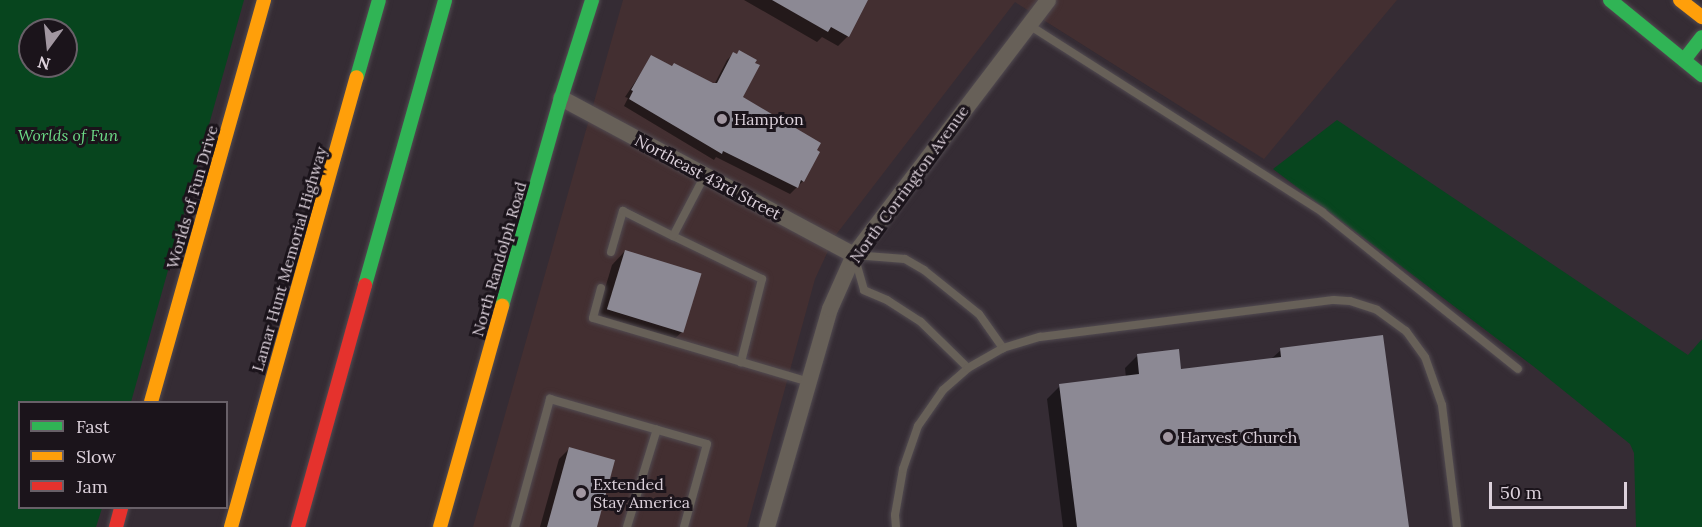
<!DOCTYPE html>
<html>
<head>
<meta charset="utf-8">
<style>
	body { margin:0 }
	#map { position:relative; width:1702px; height:527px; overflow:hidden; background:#352c34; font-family:Lora,serif }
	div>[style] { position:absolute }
	.commercial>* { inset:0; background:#432f31 }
	.green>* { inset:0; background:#07451e }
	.shadow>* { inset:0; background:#0007 }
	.building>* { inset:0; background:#8c8994; transform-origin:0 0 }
	.roads { filter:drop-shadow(0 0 2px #524b51) drop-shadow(0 0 2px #524b51) }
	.lane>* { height:8px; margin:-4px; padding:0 4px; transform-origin:4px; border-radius:4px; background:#676058 }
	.street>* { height:16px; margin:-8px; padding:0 8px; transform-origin:8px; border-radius:8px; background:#676058 }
	.fast>* { height:14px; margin:-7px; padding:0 7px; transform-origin:7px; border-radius:7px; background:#30b455 }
	.slow>* { height:14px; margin:-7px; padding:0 7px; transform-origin:7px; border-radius:7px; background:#ff9f0a }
	.jam>* { height:14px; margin:-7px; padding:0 7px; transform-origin:7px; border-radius:7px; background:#e5322d }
	.dots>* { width:16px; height:16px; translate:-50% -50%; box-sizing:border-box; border:3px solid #1b141b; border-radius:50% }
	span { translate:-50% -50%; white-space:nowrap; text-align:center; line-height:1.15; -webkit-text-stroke:6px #1b141b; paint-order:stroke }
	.poi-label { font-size:16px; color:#dcd1db }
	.left { translate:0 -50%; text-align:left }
	.park-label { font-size:16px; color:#6cdc87; font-style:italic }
	.street-label { font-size:16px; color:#dcd1db }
	.legend { position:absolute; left:18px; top:401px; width:210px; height:108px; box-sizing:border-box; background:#1b141b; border:2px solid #686068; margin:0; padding:8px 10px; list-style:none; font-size:18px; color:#dcd1db }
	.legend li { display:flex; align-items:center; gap:12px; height:30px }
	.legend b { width:30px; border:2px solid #686068 }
	.north { position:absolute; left:18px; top:18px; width:60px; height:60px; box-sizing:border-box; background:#1b141b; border:2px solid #686068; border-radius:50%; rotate:195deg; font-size:16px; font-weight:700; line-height:24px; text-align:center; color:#dcd1db }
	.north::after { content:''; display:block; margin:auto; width:21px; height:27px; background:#a297a1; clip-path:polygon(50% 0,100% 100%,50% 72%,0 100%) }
	.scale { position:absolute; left:1489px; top:482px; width:138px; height:27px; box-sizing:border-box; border:3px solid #dcd1db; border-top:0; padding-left:8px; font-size:18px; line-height:21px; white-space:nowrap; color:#dcd1db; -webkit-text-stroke:4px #1b141b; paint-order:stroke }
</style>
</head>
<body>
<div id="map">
	<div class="commercial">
		<div style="clip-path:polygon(623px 0,1397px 0,1264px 159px,1015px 2px,835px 236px,815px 279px,747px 527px,473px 527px)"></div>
	</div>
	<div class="green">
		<div style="clip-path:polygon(evenodd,0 0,244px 0,131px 402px,20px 402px,20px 508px,102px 508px,96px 527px,0 527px,0 0,30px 30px,66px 30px,66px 66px,30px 66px,30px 30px)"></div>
		<div style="clip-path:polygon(1337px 120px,1688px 355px,1702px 339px,1702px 527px,1636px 527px,1634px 453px,1630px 444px,1533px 366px,1273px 169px)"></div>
	</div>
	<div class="shadow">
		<div style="clip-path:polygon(744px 0,866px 0,848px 36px,838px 46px,822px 37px,817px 42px)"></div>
		<div style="clip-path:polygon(734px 53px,741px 97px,803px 181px,790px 194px,716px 157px,714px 160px,624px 106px,628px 98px,625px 97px,652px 57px,714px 85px,727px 60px)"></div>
		<div style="clip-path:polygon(625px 251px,683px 331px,669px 344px,595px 322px,612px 265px)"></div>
		<div style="clip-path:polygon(1281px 350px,1407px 527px,1063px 527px,1047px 399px,1060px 386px,1126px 378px,1125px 368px,1138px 355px,1180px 371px,1270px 360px)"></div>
		<div style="clip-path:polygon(569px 449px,595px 527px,540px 527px,559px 459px)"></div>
	</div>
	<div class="building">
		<div style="clip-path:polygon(772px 0,868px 0,849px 37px,831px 27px,828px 32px)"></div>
		<div style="clip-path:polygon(739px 50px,757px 60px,755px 63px,760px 65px,743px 97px,821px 143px,817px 150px,820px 152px,804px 182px,801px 180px,798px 188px,723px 151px,722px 154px,629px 99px,633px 91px,631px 90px,651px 55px,672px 66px,674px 63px,713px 83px,717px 83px,733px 52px,737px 54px)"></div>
		<div style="left:625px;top:250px;width:80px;height:62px;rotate:17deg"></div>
		<div style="clip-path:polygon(1383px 335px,1409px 527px,1077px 527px,1059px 384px,1139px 374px,1137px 354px,1179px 349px,1181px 369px,1281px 357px,1280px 348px)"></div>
		<div style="clip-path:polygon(569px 447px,615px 460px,597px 527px,547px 527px)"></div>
	</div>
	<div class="roads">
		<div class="lane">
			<div style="left:1029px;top:25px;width:348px;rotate:32.5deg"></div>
			<div style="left:1322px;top:212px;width:251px;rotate:38.7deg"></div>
			<div style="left:673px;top:236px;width:99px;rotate:25.8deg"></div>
			<div style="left:762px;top:279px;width:86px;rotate:104.2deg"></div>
			<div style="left:611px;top:252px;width:43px;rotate:-73.7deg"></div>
			<div style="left:623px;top:211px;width:56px;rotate:26.6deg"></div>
			<div style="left:673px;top:236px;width:69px;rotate:-62.3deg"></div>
			<div style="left:601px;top:288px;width:31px;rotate:105deg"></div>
			<div style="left:593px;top:318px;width:225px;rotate:16.5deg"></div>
			<div style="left:968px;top:368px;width:66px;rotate:-135.6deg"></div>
			<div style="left:921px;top:322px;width:40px;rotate:-147.1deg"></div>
			<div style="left:887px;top:300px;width:25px;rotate:-157deg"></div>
			<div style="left:864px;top:290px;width:36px;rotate:-106deg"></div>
			<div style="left:854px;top:255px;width:51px;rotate:4.5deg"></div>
			<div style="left:905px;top:259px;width:22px;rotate:30deg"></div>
			<div style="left:924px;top:270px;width:70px;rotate:38.7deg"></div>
			<div style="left:979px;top:314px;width:42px;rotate:54.8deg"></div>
			<div style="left:515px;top:527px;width:133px;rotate:-74.7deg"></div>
			<div style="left:550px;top:399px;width:163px;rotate:16deg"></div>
			<div style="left:707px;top:444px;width:86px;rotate:105.5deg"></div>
			<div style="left:627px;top:527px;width:102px;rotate:-73deg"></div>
			<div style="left:896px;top:527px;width:12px;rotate:-95deg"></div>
			<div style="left:895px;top:515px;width:47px;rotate:-80.1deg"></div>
			<div style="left:903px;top:469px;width:46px;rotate:-70.8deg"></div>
			<div style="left:918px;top:426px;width:44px;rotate:-55.2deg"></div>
			<div style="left:943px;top:390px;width:33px;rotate:-41deg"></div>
			<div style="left:968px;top:368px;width:40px;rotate:-29.7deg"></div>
			<div style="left:1003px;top:348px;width:39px;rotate:-17deg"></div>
			<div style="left:1040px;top:337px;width:296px;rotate:-7.2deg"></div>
			<div style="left:1334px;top:300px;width:16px;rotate:4deg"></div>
			<div style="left:1350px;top:301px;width:28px;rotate:18deg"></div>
			<div style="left:1377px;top:310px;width:36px;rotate:36deg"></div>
			<div style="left:1406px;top:331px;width:32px;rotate:54deg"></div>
			<div style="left:1425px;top:357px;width:51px;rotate:70.5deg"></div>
			<div style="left:1442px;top:405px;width:123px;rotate:83deg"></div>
		</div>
		<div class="street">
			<div style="left:561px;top:98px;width:332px;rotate:28.2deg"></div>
			<div style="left:767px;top:527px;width:227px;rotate:-73.9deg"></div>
			<div style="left:830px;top:309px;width:59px;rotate:-66deg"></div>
			<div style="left:854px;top:255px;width:320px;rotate:-52.7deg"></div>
		</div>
		<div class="fast">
			<div style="left:1610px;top:0;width:119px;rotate:39.2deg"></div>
			<div style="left:1684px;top:60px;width:29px;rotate:-52deg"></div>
			<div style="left:357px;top:77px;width:80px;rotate:-74.1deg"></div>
			<div style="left:365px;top:285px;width:296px;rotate:-74.3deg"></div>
			<div style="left:502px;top:306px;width:216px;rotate:-74.2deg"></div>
			<div style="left:561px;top:98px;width:103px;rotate:-72.4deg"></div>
		</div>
		<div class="slow">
			<div style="left:1680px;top:0;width:28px;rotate:38deg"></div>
			<div style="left:151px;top:402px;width:418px;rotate:-74.3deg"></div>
			<div style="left:231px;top:527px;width:467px;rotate:-74.4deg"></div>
			<div style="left:440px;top:527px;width:230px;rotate:-74.3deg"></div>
		</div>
		<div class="jam">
			<div style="left:116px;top:527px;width:20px;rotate:-75deg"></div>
			<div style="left:298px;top:527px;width:251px;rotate:-74.5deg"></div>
		</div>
	</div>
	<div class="dots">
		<div style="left:722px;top:119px;background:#a297a1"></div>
		<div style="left:1168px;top:437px;background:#a297a1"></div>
		<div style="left:581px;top:493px;background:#a297a1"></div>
	</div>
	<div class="poi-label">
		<span class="left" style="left:734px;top:119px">Hampton</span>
		<span class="left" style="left:1180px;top:437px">Harvest Church</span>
		<span class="left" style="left:593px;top:493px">Extended<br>Stay America</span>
	</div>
	<div class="park-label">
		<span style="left:68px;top:135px">Worlds of Fun</span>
	</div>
	<div class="street-label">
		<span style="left:708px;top:177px;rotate:28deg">Northeast 43rd Street</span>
		<span style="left:909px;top:184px;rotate:-54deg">North Corrington Avenue</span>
		<span style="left:192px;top:197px;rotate:-74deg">Worlds of Fun Drive</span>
		<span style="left:289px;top:259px;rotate:-74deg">Lamar Hunt Memorial Highway</span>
		<span style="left:499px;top:259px;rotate:-74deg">North Randolph Road</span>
	</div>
	<ul class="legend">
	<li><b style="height:8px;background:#30b455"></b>Fast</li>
	<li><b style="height:8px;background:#ff9f0a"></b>Slow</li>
	<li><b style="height:8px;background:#e5322d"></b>Jam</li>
	</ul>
	<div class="north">N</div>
	<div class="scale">50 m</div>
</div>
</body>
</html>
